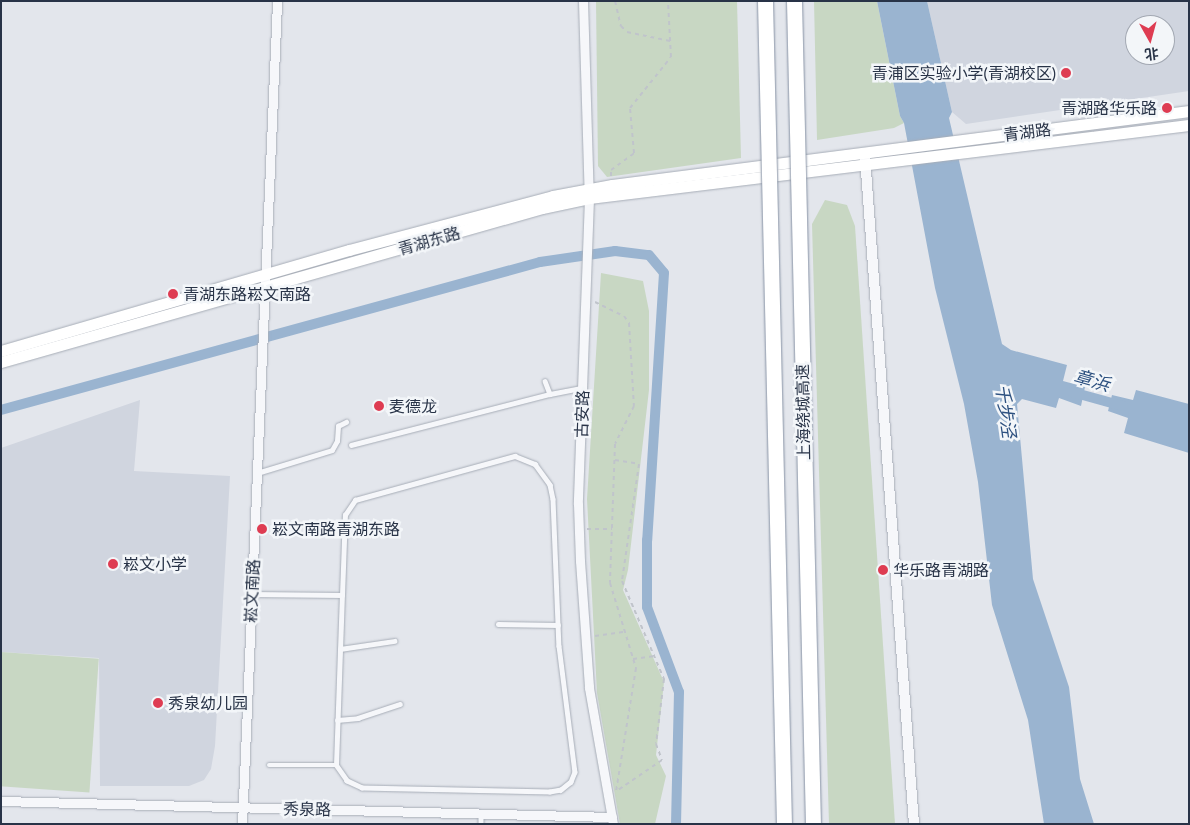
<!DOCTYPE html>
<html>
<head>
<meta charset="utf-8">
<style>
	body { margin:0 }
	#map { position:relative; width:1190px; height:825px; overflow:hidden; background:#e3e6ec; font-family:Lato,"Noto Sans SC",sans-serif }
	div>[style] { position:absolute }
	.built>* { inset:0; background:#d0d5df }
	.green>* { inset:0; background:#c8d7c3; transform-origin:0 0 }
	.water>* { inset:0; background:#9ab4d0 }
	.canal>* { height:10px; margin:-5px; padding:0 5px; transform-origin:5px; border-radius:5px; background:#9ab4d0 }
	.path>* { height:2px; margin-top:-1px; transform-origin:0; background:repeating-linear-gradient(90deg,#c0c4cb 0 4px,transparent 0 8px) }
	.roads { filter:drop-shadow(0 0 1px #a7adb7) drop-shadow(0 0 1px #a7adb7) }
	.service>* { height:4.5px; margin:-2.25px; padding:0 2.25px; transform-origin:2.25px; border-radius:2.25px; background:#f6f7fa }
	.minor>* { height:9px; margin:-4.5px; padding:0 4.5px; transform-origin:4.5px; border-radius:4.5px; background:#f6f7fa }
	.tertiary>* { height:10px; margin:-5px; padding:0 5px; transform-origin:5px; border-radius:5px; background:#f6f7fa }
	.secondary>* { height:11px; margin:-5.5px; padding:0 5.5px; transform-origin:5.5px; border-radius:5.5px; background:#fff }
	.bridges { filter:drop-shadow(0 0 1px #8893a5) drop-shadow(0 0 1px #8893a5) }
	.motorway-bridge>* { height:15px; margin:-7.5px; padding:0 7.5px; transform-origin:7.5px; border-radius:7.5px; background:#fff }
	.dots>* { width:14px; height:14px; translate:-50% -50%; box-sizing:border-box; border:2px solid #f3f6f9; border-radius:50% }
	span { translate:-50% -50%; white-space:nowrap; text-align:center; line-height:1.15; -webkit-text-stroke:5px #f3f6f9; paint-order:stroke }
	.poi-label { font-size:16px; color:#283347 }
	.right { translate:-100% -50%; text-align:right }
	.left { translate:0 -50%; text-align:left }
	.street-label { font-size:16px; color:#283347 }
	.water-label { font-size:18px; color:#2d5180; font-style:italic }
	.frame { position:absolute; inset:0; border:2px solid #283347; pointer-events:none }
	.north { position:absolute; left:1125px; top:15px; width:50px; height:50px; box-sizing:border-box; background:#f3f6f9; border:1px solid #a2a8b2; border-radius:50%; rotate:173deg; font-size:14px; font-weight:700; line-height:20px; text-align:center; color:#283347 }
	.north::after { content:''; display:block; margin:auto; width:18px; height:22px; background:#de3c52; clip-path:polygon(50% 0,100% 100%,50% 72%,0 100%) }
</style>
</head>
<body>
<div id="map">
	<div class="built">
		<div style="clip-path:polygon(evenodd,927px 1px,1189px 1px,1189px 91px,966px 124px,952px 112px,927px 1px,1135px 25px,1165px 25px,1165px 55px,1135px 55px,1135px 25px)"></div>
		<div style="clip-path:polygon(140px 400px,134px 471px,230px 476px,215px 746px,211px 769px,204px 780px,189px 786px,100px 786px,99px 658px,1px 652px,1px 448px)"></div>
	</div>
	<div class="green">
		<div style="clip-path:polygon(596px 1px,737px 1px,741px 158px,607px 177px,598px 166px)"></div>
		<div style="clip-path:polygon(814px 1px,877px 1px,900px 116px,904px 123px,894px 128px,817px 140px)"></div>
		<div style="clip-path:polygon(825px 200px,847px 205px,855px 226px,895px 824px,829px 824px,812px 224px)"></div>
		<div style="clip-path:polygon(601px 273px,643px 281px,649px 311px,649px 390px,628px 570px,623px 590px,664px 682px,656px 755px,666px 776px,655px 824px,620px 824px,597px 693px,587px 499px)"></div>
		<div style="left:1px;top:652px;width:98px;height:134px;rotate:4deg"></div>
	</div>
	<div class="water">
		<div style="clip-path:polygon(877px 1px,927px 1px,952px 112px,949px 118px,1002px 344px,1011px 350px,1067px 365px,1063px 381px,1085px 387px,1081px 406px,1059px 398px,1056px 408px,1022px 399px,1017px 404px,1033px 579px,1069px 687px,1080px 779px,1094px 824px,1044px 824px,1028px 720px,992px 605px,978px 482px,964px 404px,935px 288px,904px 123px,900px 116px)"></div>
		<div style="clip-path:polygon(1136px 390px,1189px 404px,1189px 453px,1124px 433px,1128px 418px,1108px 411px,1112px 395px,1133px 400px)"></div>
	</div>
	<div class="canal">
		<div style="left:1072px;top:392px;width:53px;rotate:15.4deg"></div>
		<div style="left:1px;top:410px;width:559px;rotate:-15.35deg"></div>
		<div style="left:540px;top:262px;width:76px;rotate:-8.3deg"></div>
		<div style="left:615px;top:251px;width:34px;rotate:7deg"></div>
		<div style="left:649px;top:255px;width:23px;rotate:50deg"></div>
		<div style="left:664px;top:273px;width:268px;rotate:93.6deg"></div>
		<div style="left:647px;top:540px;width:67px;rotate:90deg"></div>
		<div style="left:647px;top:607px;width:91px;rotate:69.4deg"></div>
		<div style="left:679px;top:692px;width:132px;rotate:91.3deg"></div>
	</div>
	<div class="path">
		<div style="left:615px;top:1px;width:26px;rotate:77deg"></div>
		<div style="left:621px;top:26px;width:8px;rotate:45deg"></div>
		<div style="left:627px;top:32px;width:44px;rotate:11.8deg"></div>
		<div style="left:611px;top:176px;width:6px;rotate:-90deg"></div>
		<div style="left:611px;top:170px;width:29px;rotate:-36deg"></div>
		<div style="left:634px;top:153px;width:45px;rotate:-95.1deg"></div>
		<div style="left:630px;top:108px;width:65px;rotate:-51.2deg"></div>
		<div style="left:671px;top:57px;width:56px;rotate:-93.1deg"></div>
		<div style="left:595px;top:302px;width:32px;rotate:26deg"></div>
		<div style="left:624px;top:316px;width:9px;rotate:54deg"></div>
		<div style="left:629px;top:323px;width:83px;rotate:86.6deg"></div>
		<div style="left:634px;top:406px;width:42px;rotate:116.6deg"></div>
		<div style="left:615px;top:444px;width:139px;rotate:92.1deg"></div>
		<div style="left:610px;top:583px;width:89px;rotate:73deg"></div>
		<div style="left:636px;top:668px;width:125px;rotate:99.2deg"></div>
		<div style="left:615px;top:460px;width:24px;rotate:9deg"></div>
		<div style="left:639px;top:464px;width:118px;rotate:98.3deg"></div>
		<div style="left:622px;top:581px;width:107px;rotate:66.8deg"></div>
		<div style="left:664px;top:679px;width:65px;rotate:97deg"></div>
		<div style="left:656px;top:744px;width:17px;rotate:69deg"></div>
		<div style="left:662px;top:760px;width:53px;rotate:145.7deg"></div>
		<div style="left:587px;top:529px;width:25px"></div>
		<div style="left:595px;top:636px;width:30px;rotate:-8deg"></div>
		<div style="left:633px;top:659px;width:22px;rotate:-8deg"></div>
	</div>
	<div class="roads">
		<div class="service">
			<div style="left:545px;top:381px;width:14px;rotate:69deg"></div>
			<div style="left:550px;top:394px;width:33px;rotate:-11deg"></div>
			<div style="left:351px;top:445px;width:205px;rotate:-14.4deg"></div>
			<div style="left:257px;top:473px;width:78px;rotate:-17deg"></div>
			<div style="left:332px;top:450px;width:10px;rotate:-61deg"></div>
			<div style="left:337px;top:441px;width:15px;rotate:-86deg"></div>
			<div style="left:338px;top:426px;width:9px;rotate:-27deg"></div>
			<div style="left:252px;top:594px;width:90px;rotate:0.6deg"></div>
			<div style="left:342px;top:595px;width:80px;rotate:-87.9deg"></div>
			<div style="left:345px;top:515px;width:18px;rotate:-56deg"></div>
			<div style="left:355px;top:500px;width:166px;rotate:-15.4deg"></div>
			<div style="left:515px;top:456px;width:22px;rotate:22deg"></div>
			<div style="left:535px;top:464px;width:26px;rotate:54deg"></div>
			<div style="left:550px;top:485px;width:14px;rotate:78deg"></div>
			<div style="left:553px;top:499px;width:147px;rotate:87.7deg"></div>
			<div style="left:559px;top:646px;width:127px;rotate:82.8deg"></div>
			<div style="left:575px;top:772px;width:11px;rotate:112deg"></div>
			<div style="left:571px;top:782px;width:13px;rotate:141deg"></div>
			<div style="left:561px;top:790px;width:11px;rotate:170deg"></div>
			<div style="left:550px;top:792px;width:188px;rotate:-178.8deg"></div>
			<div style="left:362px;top:788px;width:17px;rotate:-155deg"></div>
			<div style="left:347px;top:781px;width:19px;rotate:-125deg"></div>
			<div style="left:336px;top:765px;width:170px;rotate:-88deg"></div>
			<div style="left:498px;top:624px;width:60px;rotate:1deg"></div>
			<div style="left:340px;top:649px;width:55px;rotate:-8.4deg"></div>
			<div style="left:337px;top:720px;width:21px;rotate:-5deg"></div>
			<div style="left:358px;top:718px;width:44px;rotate:-18.4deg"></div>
			<div style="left:269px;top:765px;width:67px"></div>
			<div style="left:481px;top:814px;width:10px;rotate:90deg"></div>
		</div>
		<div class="minor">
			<div style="left:583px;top:1px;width:197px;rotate:88.3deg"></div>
			<div style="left:589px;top:198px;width:306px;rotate:92.1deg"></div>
			<div style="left:578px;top:504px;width:57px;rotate:88deg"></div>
			<div style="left:580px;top:561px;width:127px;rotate:85.9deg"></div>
			<div style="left:589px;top:688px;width:138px;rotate:80deg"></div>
			<div style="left:1px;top:801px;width:611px;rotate:1.5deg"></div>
			<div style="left:242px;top:824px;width:824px;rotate:-87.56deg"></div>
		</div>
		<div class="tertiary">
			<div style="left:865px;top:157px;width:669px;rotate:85.8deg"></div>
		</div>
		<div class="secondary">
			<div style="left:1px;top:351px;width:362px;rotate:-16.2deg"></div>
			<div style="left:349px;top:250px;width:211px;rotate:-14.8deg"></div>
			<div style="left:553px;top:196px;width:60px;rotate:-10.6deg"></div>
			<div style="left:612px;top:185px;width:582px;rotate:-7.31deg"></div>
			<div style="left:1px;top:362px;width:562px;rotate:-15.89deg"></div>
			<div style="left:542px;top:208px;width:48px;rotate:-12deg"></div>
			<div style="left:589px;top:198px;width:604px;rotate:-6.94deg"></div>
		</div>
	</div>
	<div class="bridges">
		<div class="motorway-bridge">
			<div style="left:765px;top:1px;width:823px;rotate:88.68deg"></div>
			<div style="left:794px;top:1px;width:823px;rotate:88.68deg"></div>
		</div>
	</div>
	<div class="dots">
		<div style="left:1066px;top:73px;background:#de3c52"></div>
		<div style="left:1167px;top:108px;background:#de3c52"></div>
		<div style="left:173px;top:294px;background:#de3c52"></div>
		<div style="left:379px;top:406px;background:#de3c52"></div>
		<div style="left:262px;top:529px;background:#de3c52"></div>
		<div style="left:113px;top:564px;background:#de3c52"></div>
		<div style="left:883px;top:570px;background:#de3c52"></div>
		<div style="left:158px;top:703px;background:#de3c52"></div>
	</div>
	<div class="poi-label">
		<span class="right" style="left:1056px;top:73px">青浦区实验小学(青湖校区)</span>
		<span class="right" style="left:1157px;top:108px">青湖路华乐路</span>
		<span class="left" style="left:183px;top:294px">青湖东路崧文南路</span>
		<span class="left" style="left:389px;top:406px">麦德龙</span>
		<span class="left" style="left:272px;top:529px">崧文南路青湖东路</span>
		<span class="left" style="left:123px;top:564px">崧文小学</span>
		<span class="left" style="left:893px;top:570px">华乐路青湖路</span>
		<span class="left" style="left:168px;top:703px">秀泉幼儿园</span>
	</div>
	<div class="street-label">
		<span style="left:1027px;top:132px;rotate:-7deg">青湖路</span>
		<span style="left:429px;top:241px;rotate:-16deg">青湖东路</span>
		<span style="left:803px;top:412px;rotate:-91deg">上海绕城高速</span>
		<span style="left:582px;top:414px;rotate:-88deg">古安路</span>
		<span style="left:252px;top:591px;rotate:-87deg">崧文南路</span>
		<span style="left:307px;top:809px;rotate:1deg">秀泉路</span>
	</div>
	<div class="water-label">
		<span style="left:1092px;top:380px;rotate:16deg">章浜</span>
		<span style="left:1006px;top:411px;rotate:82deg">千步泾</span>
	</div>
	<div class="frame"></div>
	<div class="north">北</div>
</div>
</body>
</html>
